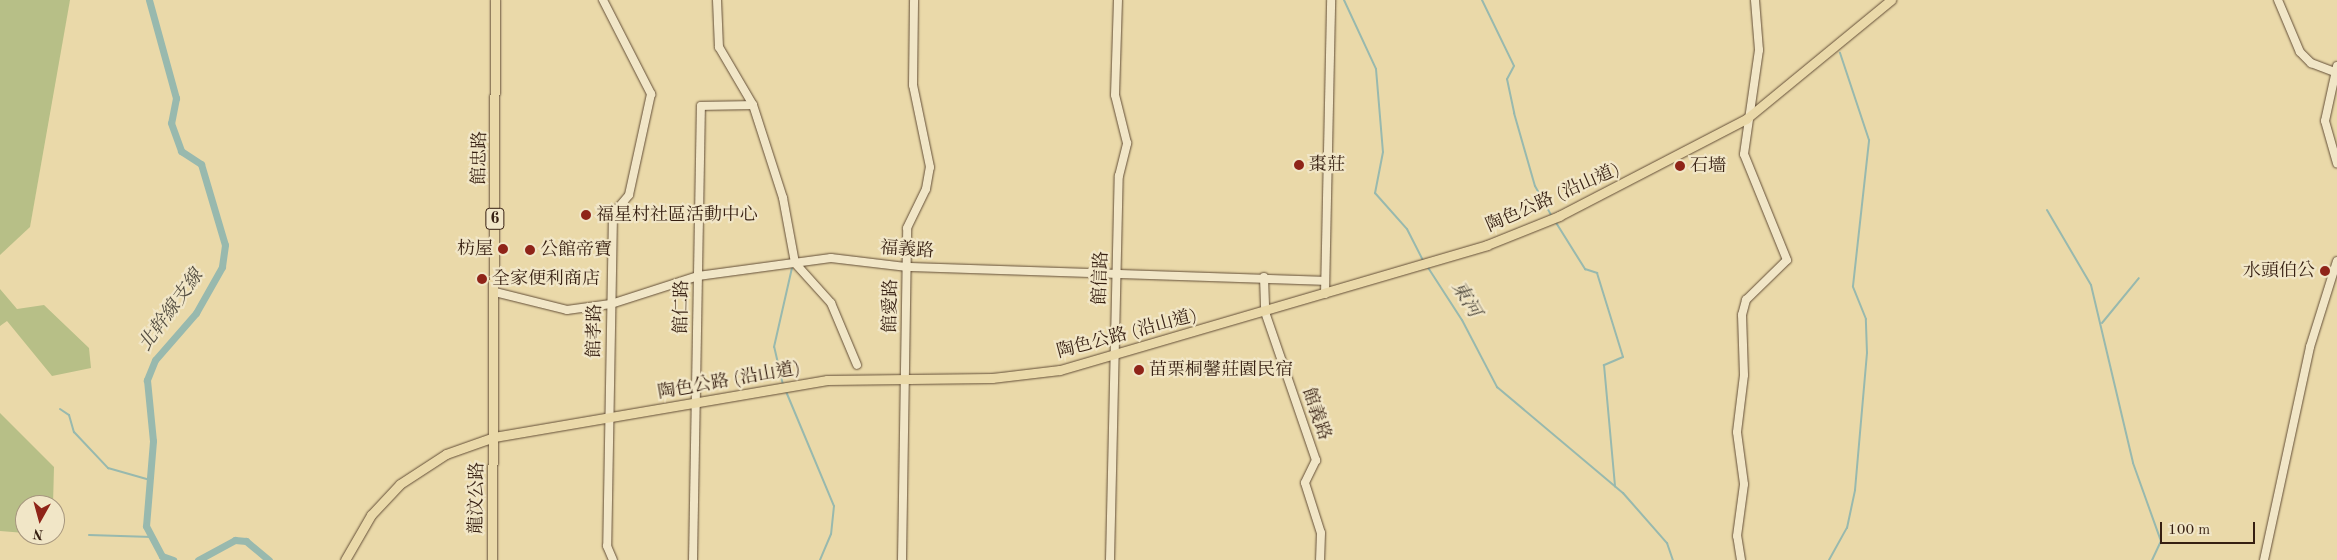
<!DOCTYPE html>
<html>
<head>
<meta charset="utf-8">
<style>
	body { margin:0 }
	#map { position:relative; width:2337px; height:560px; overflow:hidden; background:#ead9a9; font-family:"Old Standard TT","Noto Serif TC",serif }
	div>[style] { position:absolute }
	.green>* { inset:0; background:#b7bf87 }
	.stream>* { height:2px; margin:-1px; padding:0 1px; transform-origin:1px; border-radius:1px; background:#98b9ae }
	.canal>* { height:7px; margin:-3.5px; padding:0 3.5px; transform-origin:3.5px; border-radius:3.5px; background:#98b9ae }
	.roads { filter:drop-shadow(0 0 1px #634e37) drop-shadow(0 0 1px #634e37) }
	.minor>* { height:8px; margin:-4px; padding:0 4px; transform-origin:4px; border-radius:4px; background:#f1e6c7 }
	.major>* { height:9px; margin:-4.5px; padding:0 4.5px; transform-origin:4.5px; border-radius:4.5px; background:#ead9a9 }
	.dots>* { width:14px; height:14px; translate:-50% -50%; box-sizing:border-box; border:2px solid #f1e6c7; border-radius:50% }
	span { translate:-50% -50%; white-space:nowrap; text-align:center; line-height:1.15; -webkit-text-stroke:4.5px #f1e6c7; paint-order:stroke }
	.shield-label span { padding:1px 4px; background:#f1e6c7; border:1px solid; border-radius:4px; -webkit-text-stroke-width:0 }
	.shield-label { font-size:16px; color:#361f11; font-weight:700 }
	.street-label { font-size:18px; color:#361f11 }
	.poi-label { font-size:18px; color:#361f11 }
	.left { translate:0 -50%; text-align:left }
	.right { translate:-100% -50%; text-align:right }
	.water-label { font-size:19px; color:#534d40; font-style:italic }
	.north { position:absolute; left:15px; top:495px; width:50px; height:50px; box-sizing:border-box; background:#f1e6c7; border:1px solid #a6967e; border-radius:50%; rotate:187deg; font-size:14px; font-weight:700; line-height:20px; text-align:center; color:#361f11 }
	.north::after { content:''; display:block; margin:auto; width:18px; height:22px; background:#8f2418; clip-path:polygon(50% 0,100% 100%,50% 72%,0 100%) }
	.scale { position:absolute; left:2160px; top:522px; width:95px; height:22px; box-sizing:border-box; border:2px solid #361f11; border-top:0; padding-left:6px; font-size:15px; line-height:18px; white-space:nowrap; color:#361f11; -webkit-text-stroke:4px #f1e6c7; paint-order:stroke }
</style>
</head>
<body>
<div id="map">
	<div class="green">
		<div style="clip-path:polygon(0 0,70px 0,30px 227px,0 255px)"></div>
		<div style="clip-path:polygon(0 289px,17px 309px,44px 305px,89px 348px,91px 368px,52px 376px,7px 321px,0 326px)"></div>
		<div style="clip-path:polygon(0 413px,54px 467px,53px 505px,25px 505px,25px 533px,0 531px)"></div>
	</div>
	<div class="stream">
		<div style="left:1344px;top:0;width:76px;rotate:65.1deg"></div>
		<div style="left:1376px;top:69px;width:83px;rotate:85.2deg"></div>
		<div style="left:1383px;top:152px;width:42px;rotate:101deg"></div>
		<div style="left:1375px;top:193px;width:48px;rotate:48.4deg"></div>
		<div style="left:1407px;top:229px;width:35px;rotate:63deg"></div>
		<div style="left:1482px;top:0;width:73px;rotate:64.1deg"></div>
		<div style="left:1514px;top:66px;width:15px;rotate:118deg"></div>
		<div style="left:1507px;top:79px;width:35px;rotate:78deg"></div>
		<div style="left:1514px;top:113px;width:76px;rotate:74deg"></div>
		<div style="left:1535px;top:186px;width:33px;rotate:61deg"></div>
		<div style="left:2047px;top:210px;width:87px;rotate:59.6deg"></div>
		<div style="left:2091px;top:285px;width:183px;rotate:76.7deg"></div>
		<div style="left:2133px;top:463px;width:83px;rotate:70.3deg"></div>
		<div style="left:2161px;top:541px;width:21px;rotate:115deg"></div>
		<div style="left:1555px;top:221px;width:57px;rotate:58deg"></div>
		<div style="left:1585px;top:269px;width:13px;rotate:18deg"></div>
		<div style="left:1597px;top:273px;width:88px;rotate:72.8deg"></div>
		<div style="left:1623px;top:357px;width:21px;rotate:157deg"></div>
		<div style="left:1604px;top:365px;width:122px;rotate:84.8deg"></div>
		<div style="left:1427px;top:266px;width:64px;rotate:57.1deg"></div>
		<div style="left:1462px;top:320px;width:76px;rotate:62.4deg"></div>
		<div style="left:1497px;top:387px;width:165px;rotate:40.1deg"></div>
		<div style="left:1623px;top:493px;width:67px;rotate:48.7deg"></div>
		<div style="left:1667px;top:543px;width:18px;rotate:71deg"></div>
		<div style="left:2102px;top:323px;width:58px;rotate:-50.6deg"></div>
		<div style="left:783px;top:385px;width:39px;rotate:-103deg"></div>
		<div style="left:774px;top:347px;width:81px;rotate:-77.2deg"></div>
		<div style="left:785px;top:389px;width:127px;rotate:67.3deg"></div>
		<div style="left:834px;top:506px;width:28px;rotate:96deg"></div>
		<div style="left:831px;top:534px;width:28px;rotate:113deg"></div>
		<div style="left:60px;top:409px;width:11px;rotate:34deg"></div>
		<div style="left:69px;top:415px;width:18px;rotate:74deg"></div>
		<div style="left:74px;top:432px;width:50px;rotate:46.6deg"></div>
		<div style="left:108px;top:468px;width:41px;rotate:15.8deg"></div>
		<div style="left:89px;top:535px;width:63px;rotate:1.8deg"></div>
		<div style="left:1829px;top:560px;width:37px;rotate:-61deg"></div>
		<div style="left:1847px;top:528px;width:39px;rotate:-78deg"></div>
		<div style="left:1855px;top:490px;width:138px;rotate:-85deg"></div>
		<div style="left:1867px;top:353px;width:34px;rotate:-92deg"></div>
		<div style="left:1866px;top:319px;width:35px;rotate:-112deg"></div>
		<div style="left:1853px;top:286px;width:147px;rotate:-83.7deg"></div>
		<div style="left:1869px;top:140px;width:92px;rotate:-108.4deg"></div>
	</div>
	<div class="canal">
		<div style="left:149px;top:0;width:102px;rotate:74.6deg"></div>
		<div style="left:176px;top:98px;width:25px;rotate:101deg"></div>
		<div style="left:171px;top:123px;width:30px;rotate:70deg"></div>
		<div style="left:181px;top:151px;width:24px;rotate:33deg"></div>
		<div style="left:201px;top:164px;width:84px;rotate:73.5deg"></div>
		<div style="left:225px;top:245px;width:22px;rotate:98deg"></div>
		<div style="left:222px;top:267px;width:53px;rotate:119.5deg"></div>
		<div style="left:196px;top:313px;width:62px;rotate:131.1deg"></div>
		<div style="left:155px;top:360px;width:22px;rotate:112deg"></div>
		<div style="left:147px;top:380px;width:61px;rotate:84.4deg"></div>
		<div style="left:153px;top:441px;width:85px;rotate:94.7deg"></div>
		<div style="left:146px;top:526px;width:34px;rotate:62deg"></div>
		<div style="left:162px;top:556px;width:12px;rotate:20deg"></div>
		<div style="left:198px;top:560px;width:42px;rotate:-28.4deg"></div>
		<div style="left:235px;top:540px;width:11px;rotate:5deg"></div>
		<div style="left:246px;top:541px;width:30px;rotate:40deg"></div>
	</div>
	<div class="roads">
		<div class="minor">
			<div style="left:603px;top:0;width:106px;rotate:62.9deg"></div>
			<div style="left:651px;top:94px;width:103px;rotate:102.3deg"></div>
			<div style="left:629px;top:195px;width:25px;rotate:130deg"></div>
			<div style="left:613px;top:214px;width:332px;rotate:91deg"></div>
			<div style="left:607px;top:546px;width:15px;rotate:67deg"></div>
			<div style="left:717px;top:0;width:47px;rotate:87.6deg"></div>
			<div style="left:719px;top:47px;width:67px;rotate:59.6deg"></div>
			<div style="left:753px;top:105px;width:98px;rotate:72.1deg"></div>
			<div style="left:783px;top:198px;width:66px;rotate:79.5deg"></div>
			<div style="left:795px;top:263px;width:54px;rotate:48deg"></div>
			<div style="left:831px;top:303px;width:67px;rotate:67.2deg"></div>
			<div style="left:2278px;top:0;width:56px;rotate:67.1deg"></div>
			<div style="left:2300px;top:52px;width:16px;rotate:45deg"></div>
			<div style="left:2311px;top:63px;width:26px;rotate:21deg"></div>
			<div style="left:2337px;top:66px;width:56px;rotate:102.3deg"></div>
			<div style="left:2325px;top:121px;width:44px;rotate:74.1deg"></div>
			<div style="left:1264px;top:277px;width:35px;rotate:88deg"></div>
			<div style="left:1265px;top:312px;width:157px;rotate:71deg"></div>
			<div style="left:1316px;top:460px;width:25px;rotate:116deg"></div>
			<div style="left:1305px;top:483px;width:52px;rotate:72.3deg"></div>
			<div style="left:1321px;top:533px;width:27px;rotate:92deg"></div>
			<div style="left:495px;top:292px;width:74px;rotate:14deg"></div>
			<div style="left:567px;top:310px;width:44px;rotate:-7.8deg"></div>
			<div style="left:611px;top:304px;width:91px;rotate:-17.8deg"></div>
			<div style="left:698px;top:276px;width:134px;rotate:-7.7deg"></div>
			<div style="left:831px;top:258px;width:77px;rotate:6.8deg"></div>
			<div style="left:907px;top:267px;width:418px;rotate:1.9deg"></div>
			<div style="left:1325px;top:294px;width:294px;rotate:-88.8deg"></div>
			<div style="left:693px;top:560px;width:454px;rotate:-89deg"></div>
			<div style="left:701px;top:106px;width:52px;rotate:-1.1deg"></div>
			<div style="left:902px;top:560px;width:332px;rotate:-89.1deg"></div>
			<div style="left:907px;top:228px;width:43px;rotate:-64deg"></div>
			<div style="left:926px;top:189px;width:22px;rotate:-80deg"></div>
			<div style="left:930px;top:167px;width:84px;rotate:-101.7deg"></div>
			<div style="left:913px;top:85px;width:85px;rotate:-89.3deg"></div>
			<div style="left:1110px;top:560px;width:384px;rotate:-88.7deg"></div>
			<div style="left:1119px;top:176px;width:34px;rotate:-76deg"></div>
			<div style="left:1127px;top:143px;width:49px;rotate:-104deg"></div>
			<div style="left:1115px;top:95px;width:95px;rotate:-88.2deg"></div>
			<div style="left:1741px;top:560px;width:24px;rotate:-99deg"></div>
			<div style="left:1737px;top:536px;width:52px;rotate:-82.3deg"></div>
			<div style="left:1744px;top:484px;width:52px;rotate:-97.7deg"></div>
			<div style="left:1737px;top:432px;width:57px;rotate:-83deg"></div>
			<div style="left:1744px;top:375px;width:60px;rotate:-91.9deg"></div>
			<div style="left:1742px;top:315px;width:16px;rotate:-75deg"></div>
			<div style="left:1746px;top:300px;width:57px;rotate:-44.3deg"></div>
			<div style="left:1787px;top:260px;width:114px;rotate:-112.1deg"></div>
			<div style="left:1744px;top:154px;width:105px;rotate:-81.8deg"></div>
			<div style="left:1759px;top:50px;width:50px;rotate:-94.6deg"></div>
			<div style="left:2264px;top:560px;width:218px;rotate:-77.8deg"></div>
			<div style="left:2310px;top:347px;width:90px;rotate:-72.6deg"></div>
		</div>
		<div class="major">
			<div style="left:345px;top:560px;width:52px;rotate:-60deg"></div>
			<div style="left:371px;top:515px;width:42px;rotate:-46.9deg"></div>
			<div style="left:400px;top:484px;width:55px;rotate:-33.1deg"></div>
			<div style="left:446px;top:454px;width:51px;rotate:-19.5deg"></div>
			<div style="left:494px;top:437px;width:338px;rotate:-9.7deg"></div>
			<div style="left:827px;top:380px;width:165px;rotate:-0.7deg"></div>
			<div style="left:992px;top:378px;width:68px;rotate:-6.7deg"></div>
			<div style="left:1060px;top:370px;width:445px;rotate:-16.3deg"></div>
			<div style="left:1487px;top:245px;width:78px;rotate:-21.9deg"></div>
			<div style="left:1559px;top:216px;width:211px;rotate:-27.4deg"></div>
			<div style="left:1746px;top:119px;width:188px;rotate:-39.4deg"></div>
			<div style="left:492px;top:560px;width:560px;rotate:-89.69deg"></div>
		</div>
	</div>
	<div class="dots">
		<div style="left:1299px;top:165px;background:#8f2418"></div>
		<div style="left:1680px;top:166px;background:#8f2418"></div>
		<div style="left:586px;top:215px;background:#8f2418"></div>
		<div style="left:503px;top:249px;background:#8f2418"></div>
		<div style="left:530px;top:250px;background:#8f2418"></div>
		<div style="left:2325px;top:271px;background:#8f2418"></div>
		<div style="left:482px;top:279px;background:#8f2418"></div>
		<div style="left:1139px;top:370px;background:#8f2418"></div>
	</div>
	<div class="shield-label">
		<span style="left:495px;top:219px">6</span>
	</div>
	<div class="street-label">
		<span style="left:480px;top:158px;rotate:-89deg">館忠路</span>
		<span style="left:1553px;top:198px;rotate:-24deg">陶色公路 (沿山道)</span>
		<span style="left:907px;top:250px;rotate:4deg">福義路</span>
		<span style="left:1101px;top:278px;rotate:-88deg">館信路</span>
		<span style="left:891px;top:306px;rotate:-89deg">館愛路</span>
		<span style="left:682px;top:307px;rotate:-89deg">館仁路</span>
		<span style="left:595px;top:331px;rotate:-89deg">館孝路</span>
		<span style="left:1127px;top:334px;rotate:-15deg">陶色公路 (沿山道)</span>
		<span style="left:729px;top:381px;rotate:-10deg">陶色公路 (沿山道)</span>
		<span style="left:1316px;top:414px;rotate:71deg">館義路</span>
		<span style="left:477px;top:498px;rotate:-89deg">龍汶公路</span>
	</div>
	<div class="poi-label">
		<span class="left" style="left:1309px;top:165px">棗莊</span>
		<span class="left" style="left:1690px;top:166px">石墻</span>
		<span class="left" style="left:596px;top:215px">福星村社區活動中心</span>
		<span class="right" style="left:493px;top:249px">枋屋</span>
		<span class="left" style="left:540px;top:250px">公館帝寶</span>
		<span class="right" style="left:2315px;top:271px">水頭伯公</span>
		<span class="left" style="left:492px;top:279px">全家便利商店</span>
		<span class="left" style="left:1149px;top:370px">苗栗桐馨莊園民宿</span>
	</div>
	<div class="water-label">
		<span style="left:1465px;top:300px;rotate:59deg">東河</span>
		<span style="left:172px;top:311px;rotate:-54deg">北幹線支線</span>
	</div>
	<div class="north">N</div>
	<div class="scale">100 m</div>
</div>
</body>
</html>
